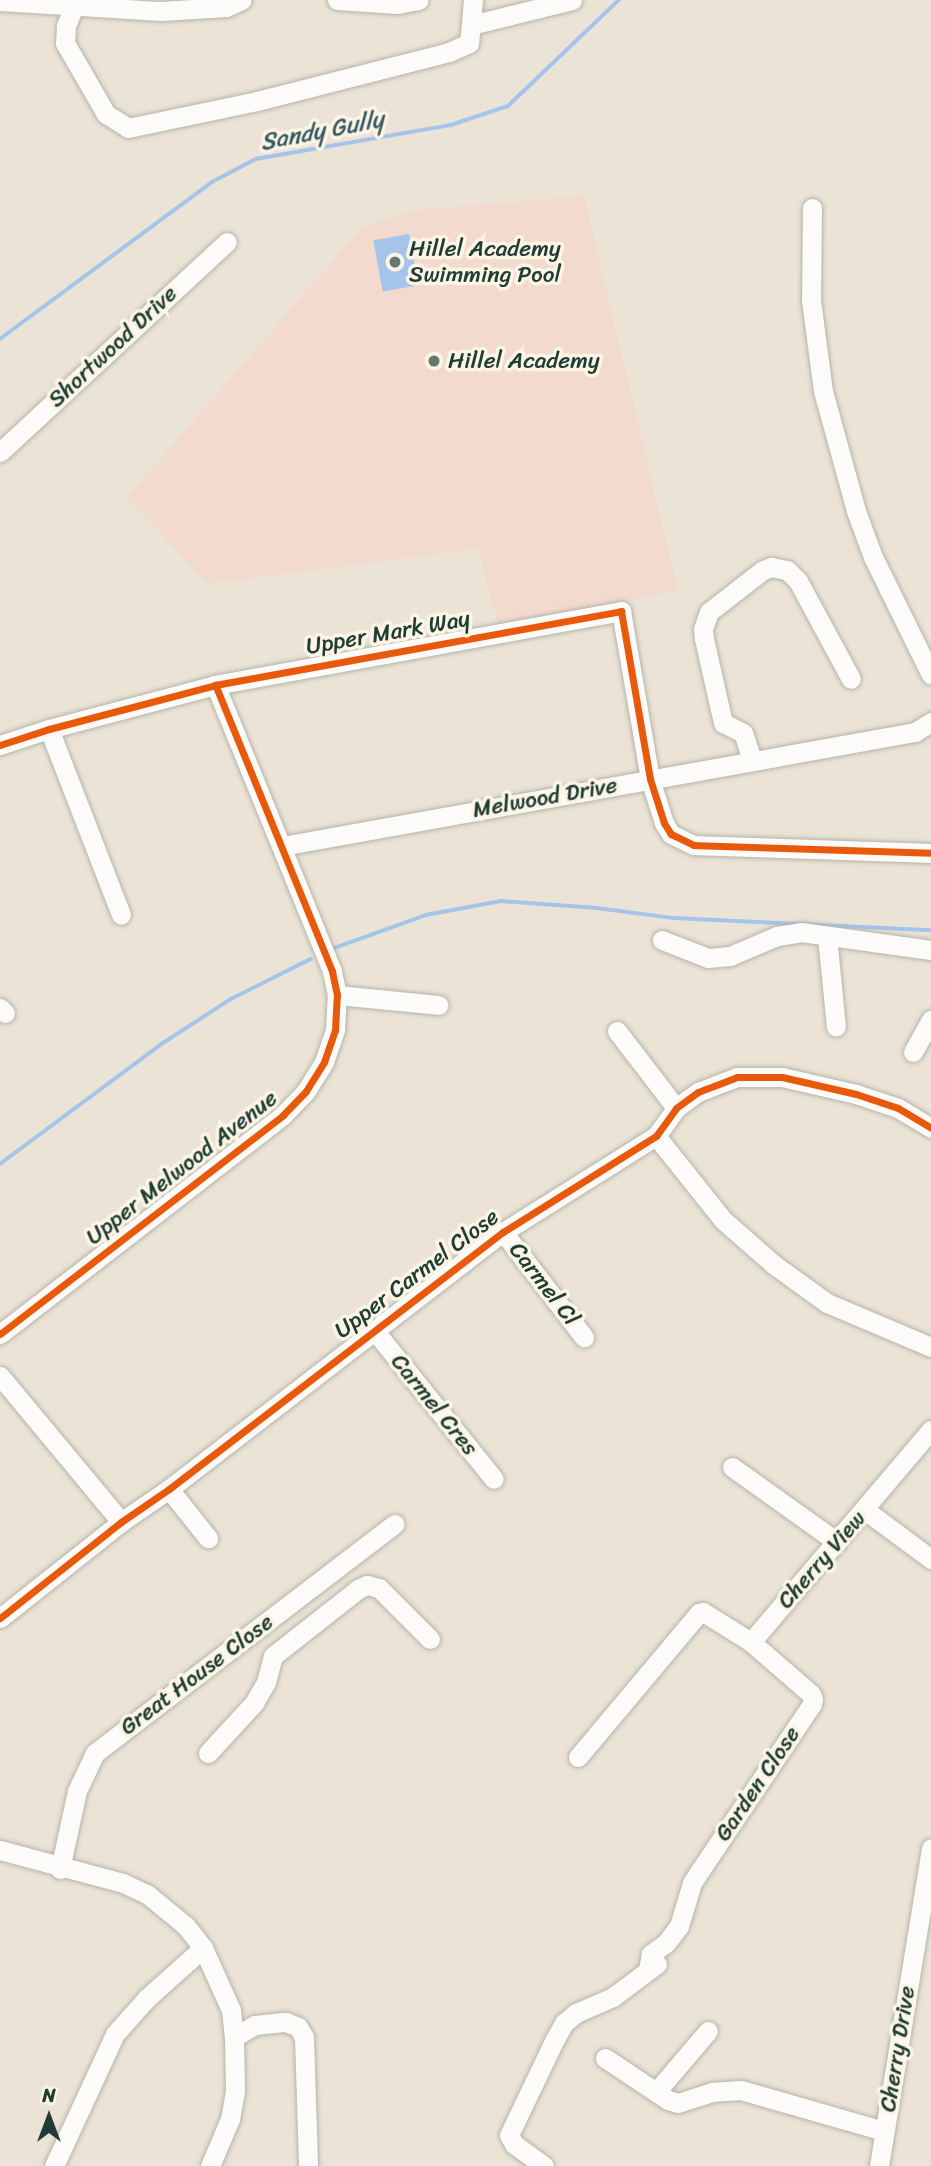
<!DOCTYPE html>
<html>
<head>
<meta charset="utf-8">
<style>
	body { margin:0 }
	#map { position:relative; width:931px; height:2166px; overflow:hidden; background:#ebe4d6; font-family:Sriracha,sans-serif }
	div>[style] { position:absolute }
	.built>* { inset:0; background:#f2dace }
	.water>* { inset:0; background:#a4c4e9; transform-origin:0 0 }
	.stream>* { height:3.5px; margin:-1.75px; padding:0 1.75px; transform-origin:1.75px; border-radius:1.75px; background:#a4c4e9 }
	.roads { filter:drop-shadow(0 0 2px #b5b4aa) drop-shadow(0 0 2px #b5b4aa) }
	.minor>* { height:19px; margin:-9.5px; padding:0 9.5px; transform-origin:9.5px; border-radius:9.5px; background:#fcfbf9 }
	.cycleway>* { height:7px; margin:-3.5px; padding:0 3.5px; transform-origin:3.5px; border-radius:3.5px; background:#e8590c }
	.dots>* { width:19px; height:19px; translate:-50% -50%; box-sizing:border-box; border:4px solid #fcf5e5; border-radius:50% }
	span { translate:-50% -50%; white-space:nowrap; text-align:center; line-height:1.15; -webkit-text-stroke:7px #fcf5e5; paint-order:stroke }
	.poi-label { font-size:23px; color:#1f3d34 }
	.left { translate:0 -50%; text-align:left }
	.street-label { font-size:23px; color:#1f3d34 }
	.water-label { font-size:24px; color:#385b63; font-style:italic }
	.north { position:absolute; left:14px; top:2082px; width:70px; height:70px; -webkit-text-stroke:5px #fcf5e5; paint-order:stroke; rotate:0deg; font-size:19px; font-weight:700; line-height:28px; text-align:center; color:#1f3d34 }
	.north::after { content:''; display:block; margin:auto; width:24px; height:32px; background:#1f3d34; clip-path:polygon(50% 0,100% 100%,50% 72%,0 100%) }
</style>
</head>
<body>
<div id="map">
	<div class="built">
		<div style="clip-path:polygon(584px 196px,678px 590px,500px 632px,478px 549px,208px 584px,126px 498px,364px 225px,419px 210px)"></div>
	</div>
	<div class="water">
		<div style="left:409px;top:234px;width:52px;height:36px;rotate:80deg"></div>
	</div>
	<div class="stream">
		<div style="left:0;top:339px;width:264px;rotate:-36.5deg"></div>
		<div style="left:212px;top:182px;width:50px;rotate:-27.6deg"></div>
		<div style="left:256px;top:159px;width:198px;rotate:-9.9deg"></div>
		<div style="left:451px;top:125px;width:60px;rotate:-18.4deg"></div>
		<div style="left:508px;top:106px;width:153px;rotate:-43.7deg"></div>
		<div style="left:332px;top:949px;width:100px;rotate:-19.9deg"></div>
		<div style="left:426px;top:915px;width:76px;rotate:-10.6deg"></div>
		<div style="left:501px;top:901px;width:96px;rotate:4.2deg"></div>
		<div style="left:597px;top:908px;width:77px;rotate:7.5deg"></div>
		<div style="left:673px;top:918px;width:258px;rotate:2.7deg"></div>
		<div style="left:0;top:1164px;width:203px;rotate:-36.6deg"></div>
		<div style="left:163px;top:1043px;width:81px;rotate:-32.9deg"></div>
		<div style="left:231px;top:999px;width:89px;rotate:-26.6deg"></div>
	</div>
	<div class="roads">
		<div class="minor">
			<div style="left:337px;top:0;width:61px;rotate:3.8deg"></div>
			<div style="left:398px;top:4px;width:21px;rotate:-11deg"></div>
			<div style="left:473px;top:0;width:25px;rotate:95deg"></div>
			<div style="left:471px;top:25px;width:104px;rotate:-13.9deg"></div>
			<div style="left:0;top:1px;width:161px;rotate:3.6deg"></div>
			<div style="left:161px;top:11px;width:65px;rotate:-3.5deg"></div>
			<div style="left:226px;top:7px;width:17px;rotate:-24deg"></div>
			<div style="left:74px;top:6px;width:22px;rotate:112deg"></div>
			<div style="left:66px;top:26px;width:17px;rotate:93deg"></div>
			<div style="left:65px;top:43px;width:82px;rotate:60deg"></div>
			<div style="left:106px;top:114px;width:26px;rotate:32deg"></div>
			<div style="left:128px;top:128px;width:132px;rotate:-11.8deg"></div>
			<div style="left:257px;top:101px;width:198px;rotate:-14.3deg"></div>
			<div style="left:449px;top:52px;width:22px;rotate:-24deg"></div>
			<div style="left:469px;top:43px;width:18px;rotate:-84deg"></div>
			<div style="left:812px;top:208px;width:92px;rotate:90.6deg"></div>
			<div style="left:811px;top:300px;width:92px;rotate:82.5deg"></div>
			<div style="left:823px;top:391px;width:124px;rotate:74.6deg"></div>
			<div style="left:856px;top:511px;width:49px;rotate:69.7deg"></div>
			<div style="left:873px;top:557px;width:131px;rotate:63.8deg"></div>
			<div style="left:0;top:452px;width:309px;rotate:-42.8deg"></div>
			<div style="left:49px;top:729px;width:199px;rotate:68.8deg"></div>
			<div style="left:0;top:745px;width:52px;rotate:-18.1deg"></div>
			<div style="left:49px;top:729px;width:172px;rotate:-14.8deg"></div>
			<div style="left:215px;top:685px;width:413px;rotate:-10.3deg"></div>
			<div style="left:621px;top:611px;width:170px;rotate:80.2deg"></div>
			<div style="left:650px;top:779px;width:46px;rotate:72.3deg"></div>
			<div style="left:664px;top:823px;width:13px;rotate:58deg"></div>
			<div style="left:671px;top:834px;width:25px;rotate:26deg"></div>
			<div style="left:694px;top:845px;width:237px;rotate:1.9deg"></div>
			<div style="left:752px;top:760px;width:28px;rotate:-108deg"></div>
			<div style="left:743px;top:733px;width:22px;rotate:-153deg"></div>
			<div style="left:723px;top:723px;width:86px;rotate:-102.7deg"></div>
			<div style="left:704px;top:639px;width:10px;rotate:-96deg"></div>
			<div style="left:703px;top:629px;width:18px;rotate:-71deg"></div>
			<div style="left:709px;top:612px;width:68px;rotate:-37.9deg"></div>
			<div style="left:763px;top:570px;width:9px;rotate:-21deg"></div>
			<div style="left:771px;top:567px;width:16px;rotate:11deg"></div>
			<div style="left:787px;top:570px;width:16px;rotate:45deg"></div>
			<div style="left:798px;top:581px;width:111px;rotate:61.6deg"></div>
			<div style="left:282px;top:846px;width:643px;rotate:-10.21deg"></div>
			<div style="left:915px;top:732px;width:19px;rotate:-32deg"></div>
			<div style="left:827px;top:936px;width:91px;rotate:84.4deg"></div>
			<div style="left:662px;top:940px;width:49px;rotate:21.4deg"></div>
			<div style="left:708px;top:958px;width:22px;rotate:-5deg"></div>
			<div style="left:730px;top:956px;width:51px;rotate:-23.1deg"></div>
			<div style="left:777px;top:936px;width:24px;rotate:-9deg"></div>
			<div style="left:801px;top:932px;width:131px;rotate:7.9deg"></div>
			<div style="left:337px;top:995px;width:102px;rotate:5.6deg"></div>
			<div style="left:0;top:1008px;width:7px;rotate:45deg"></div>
			<div style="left:617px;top:1031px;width:97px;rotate:52.5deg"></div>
			<div style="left:913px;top:1052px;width:37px;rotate:-61deg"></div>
			<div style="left:656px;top:1136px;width:107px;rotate:51.4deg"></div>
			<div style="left:723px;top:1220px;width:67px;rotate:41.3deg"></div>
			<div style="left:773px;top:1264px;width:67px;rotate:35.8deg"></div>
			<div style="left:827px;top:1303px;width:113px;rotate:22.9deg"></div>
			<div style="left:503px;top:1232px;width:133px;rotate:52.4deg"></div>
			<div style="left:374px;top:1330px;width:191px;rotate:51.2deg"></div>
			<div style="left:0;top:1334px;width:358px;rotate:-37.7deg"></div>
			<div style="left:283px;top:1115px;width:33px;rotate:-46deg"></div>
			<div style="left:306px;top:1091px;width:34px;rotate:-58deg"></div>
			<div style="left:324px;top:1062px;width:34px;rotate:-71deg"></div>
			<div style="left:335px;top:1030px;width:35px;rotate:-87deg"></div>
			<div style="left:337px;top:995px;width:25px;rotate:-102deg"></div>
			<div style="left:332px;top:971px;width:309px;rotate:-112.2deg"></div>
			<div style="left:0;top:1376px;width:190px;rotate:50.3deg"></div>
			<div style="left:732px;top:1467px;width:129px;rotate:35.5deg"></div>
			<div style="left:169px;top:1489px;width:63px;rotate:51.5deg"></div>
			<div style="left:865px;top:1510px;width:82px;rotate:36.6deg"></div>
			<div style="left:0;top:1618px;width:154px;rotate:-38.4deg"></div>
			<div style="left:121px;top:1522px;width:58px;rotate:-34.5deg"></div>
			<div style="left:169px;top:1489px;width:421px;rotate:-37.6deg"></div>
			<div style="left:503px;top:1232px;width:181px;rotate:-32.1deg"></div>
			<div style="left:656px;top:1136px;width:34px;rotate:-54deg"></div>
			<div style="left:676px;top:1108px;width:27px;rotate:-36deg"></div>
			<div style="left:698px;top:1092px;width:42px;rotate:-21deg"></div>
			<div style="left:737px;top:1077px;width:45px"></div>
			<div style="left:782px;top:1077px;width:76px;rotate:12.9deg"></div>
			<div style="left:856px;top:1094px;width:44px;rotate:18.4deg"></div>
			<div style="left:898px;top:1108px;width:39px;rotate:31deg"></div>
			<div style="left:751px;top:1642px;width:278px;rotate:-49.7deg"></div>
			<div style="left:208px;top:1753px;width:68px;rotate:-47.4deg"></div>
			<div style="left:254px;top:1703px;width:24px;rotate:-60deg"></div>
			<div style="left:266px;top:1682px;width:27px;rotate:-75deg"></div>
			<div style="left:273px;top:1656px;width:108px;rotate:-38.2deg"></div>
			<div style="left:358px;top:1589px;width:10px;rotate:-24deg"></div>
			<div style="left:367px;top:1585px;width:12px;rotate:14deg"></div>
			<div style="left:379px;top:1588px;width:72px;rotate:45deg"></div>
			<div style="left:578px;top:1757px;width:188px;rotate:-50deg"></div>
			<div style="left:699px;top:1613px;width:4px;rotate:-14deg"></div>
			<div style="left:703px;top:1612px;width:57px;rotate:32deg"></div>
			<div style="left:751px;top:1642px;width:79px;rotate:40.9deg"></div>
			<div style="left:811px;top:1694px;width:5px;rotate:68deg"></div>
			<div style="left:813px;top:1699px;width:5px;rotate:101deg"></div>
			<div style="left:812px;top:1704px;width:199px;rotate:123.9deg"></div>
			<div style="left:701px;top:1869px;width:17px;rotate:123deg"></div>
			<div style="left:692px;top:1883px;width:45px;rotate:106.8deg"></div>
			<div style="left:679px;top:1926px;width:21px;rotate:127deg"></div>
			<div style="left:666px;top:1943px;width:19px;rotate:144deg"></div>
			<div style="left:651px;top:1954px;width:15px;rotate:101deg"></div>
			<div style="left:0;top:1850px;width:127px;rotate:15deg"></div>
			<div style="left:123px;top:1883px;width:26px;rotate:25deg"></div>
			<div style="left:147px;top:1894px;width:50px;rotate:39.4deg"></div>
			<div style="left:186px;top:1926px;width:28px;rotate:52deg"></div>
			<div style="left:203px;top:1948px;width:68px;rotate:65.7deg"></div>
			<div style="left:231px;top:2010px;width:27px;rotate:84deg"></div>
			<div style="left:234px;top:2037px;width:54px;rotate:88.9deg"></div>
			<div style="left:235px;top:2091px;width:28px;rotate:100deg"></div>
			<div style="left:230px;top:2119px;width:51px;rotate:113.1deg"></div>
			<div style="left:60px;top:1869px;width:80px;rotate:-77.7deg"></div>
			<div style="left:77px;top:1791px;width:42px;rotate:-64.7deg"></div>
			<div style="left:95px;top:1753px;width:377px;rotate:-37.4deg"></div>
			<div style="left:234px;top:2037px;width:24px;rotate:-30deg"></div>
			<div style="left:255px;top:2025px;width:31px;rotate:-6deg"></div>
			<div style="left:286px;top:2022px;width:13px;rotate:23deg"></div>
			<div style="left:298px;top:2027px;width:12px;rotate:59deg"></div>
			<div style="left:304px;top:2037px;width:129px;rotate:88.2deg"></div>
			<div style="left:605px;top:2058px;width:76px;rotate:33.7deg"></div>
			<div style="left:668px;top:2100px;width:10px;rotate:17deg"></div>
			<div style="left:678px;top:2103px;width:35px;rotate:-18deg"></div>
			<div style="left:711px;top:2092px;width:30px;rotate:-4deg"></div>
			<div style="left:741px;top:2090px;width:149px;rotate:16deg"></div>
			<div style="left:656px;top:2092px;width:80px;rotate:-49.6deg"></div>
			<div style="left:54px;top:2166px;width:145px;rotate:-65.2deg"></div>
			<div style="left:115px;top:2034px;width:48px;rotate:-48.4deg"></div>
			<div style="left:147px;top:1998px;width:75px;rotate:-41.8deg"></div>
			<div style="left:544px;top:2166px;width:37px;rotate:-144deg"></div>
			<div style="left:514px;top:2144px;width:10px;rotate:-119deg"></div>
			<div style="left:509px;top:2135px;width:104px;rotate:-64.4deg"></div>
			<div style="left:554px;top:2041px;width:21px;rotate:-61deg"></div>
			<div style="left:564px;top:2023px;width:16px;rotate:-40deg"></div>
			<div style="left:576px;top:2013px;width:40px;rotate:-23.4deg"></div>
			<div style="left:613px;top:1997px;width:55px;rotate:-36.9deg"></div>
			<div style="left:879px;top:2166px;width:322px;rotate:-80.7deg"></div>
		</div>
	</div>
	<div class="cycleway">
		<div style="left:0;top:745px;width:52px;rotate:-18.1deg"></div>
		<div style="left:49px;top:729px;width:172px;rotate:-14.8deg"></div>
		<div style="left:215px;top:685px;width:413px;rotate:-10.3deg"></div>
		<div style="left:621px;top:611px;width:170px;rotate:80.2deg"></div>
		<div style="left:650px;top:779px;width:46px;rotate:72.3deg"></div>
		<div style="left:664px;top:823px;width:13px;rotate:58deg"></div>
		<div style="left:671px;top:834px;width:25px;rotate:26deg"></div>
		<div style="left:694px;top:845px;width:237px;rotate:1.9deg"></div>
		<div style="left:0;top:1334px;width:358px;rotate:-37.7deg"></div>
		<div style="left:283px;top:1115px;width:33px;rotate:-46deg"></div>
		<div style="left:306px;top:1091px;width:34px;rotate:-58deg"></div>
		<div style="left:324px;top:1062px;width:34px;rotate:-71deg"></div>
		<div style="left:335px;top:1030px;width:35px;rotate:-87deg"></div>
		<div style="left:337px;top:995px;width:25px;rotate:-102deg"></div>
		<div style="left:332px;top:971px;width:309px;rotate:-112.2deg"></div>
		<div style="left:0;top:1618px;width:154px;rotate:-38.4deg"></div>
		<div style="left:121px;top:1522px;width:58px;rotate:-34.5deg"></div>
		<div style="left:169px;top:1489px;width:421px;rotate:-37.6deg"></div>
		<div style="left:503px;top:1232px;width:181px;rotate:-32.1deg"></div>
		<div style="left:656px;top:1136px;width:34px;rotate:-54deg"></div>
		<div style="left:676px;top:1108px;width:27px;rotate:-36deg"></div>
		<div style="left:698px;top:1092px;width:42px;rotate:-21deg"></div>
		<div style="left:737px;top:1077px;width:45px"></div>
		<div style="left:782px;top:1077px;width:76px;rotate:12.9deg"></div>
		<div style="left:856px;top:1094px;width:44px;rotate:18.4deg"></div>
		<div style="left:898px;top:1108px;width:39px;rotate:31deg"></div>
	</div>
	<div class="dots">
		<div style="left:395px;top:262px;background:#66776d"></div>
		<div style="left:434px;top:361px;background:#66776d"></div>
	</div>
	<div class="poi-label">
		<span class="left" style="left:409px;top:262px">Hillel Academy<br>Swimming Pool</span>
		<span class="left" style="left:448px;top:361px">Hillel Academy</span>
	</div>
	<div class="street-label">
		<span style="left:113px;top:347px;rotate:-43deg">Shortwood Drive</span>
		<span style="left:388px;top:633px;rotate:-10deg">Upper Mark Way</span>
		<span style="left:545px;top:798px;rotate:-10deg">Melwood Drive</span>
		<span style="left:182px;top:1168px;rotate:-38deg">Upper Melwood Avenue</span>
		<span style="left:417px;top:1274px;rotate:-37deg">Upper Carmel Close</span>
		<span style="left:544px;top:1284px;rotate:52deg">Carmel Cl</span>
		<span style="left:434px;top:1405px;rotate:51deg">Carmel Cres</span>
		<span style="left:822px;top:1560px;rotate:-49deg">Cherry View</span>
		<span style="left:197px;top:1675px;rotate:-37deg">Great House Close</span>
		<span style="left:758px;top:1784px;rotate:-56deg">Garden Close</span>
		<span style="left:898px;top:2049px;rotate:-81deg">Cherry Drive</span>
	</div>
	<div class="water-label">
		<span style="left:322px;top:131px;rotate:-11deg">Sandy Gully</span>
	</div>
	<div class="north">N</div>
</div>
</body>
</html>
